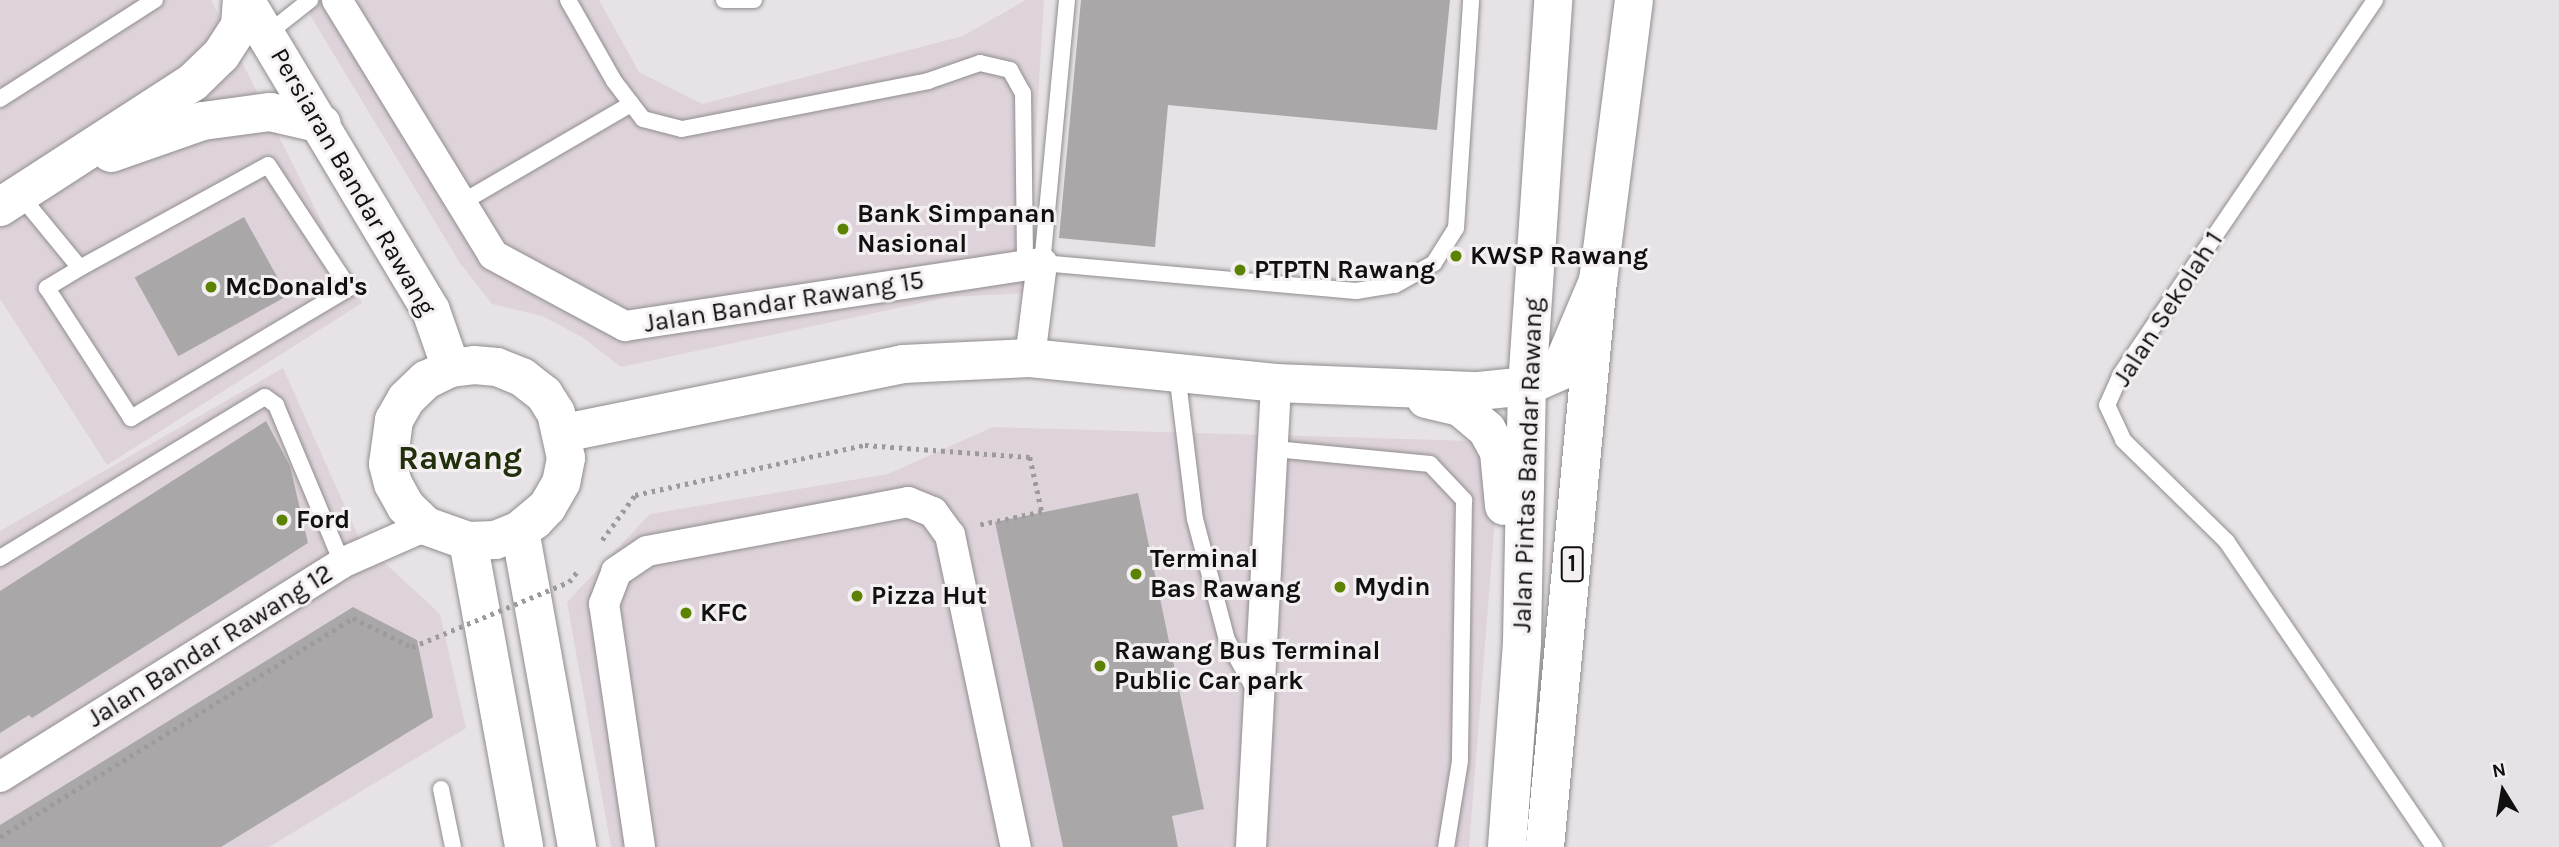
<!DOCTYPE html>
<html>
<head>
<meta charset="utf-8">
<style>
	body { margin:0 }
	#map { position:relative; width:2559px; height:847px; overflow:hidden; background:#e6e2e5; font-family:Karla,sans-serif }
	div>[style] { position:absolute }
	.built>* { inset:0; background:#ded3da }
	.building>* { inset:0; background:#aaa7a9; transform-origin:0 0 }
	.path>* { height:4.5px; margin-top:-2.25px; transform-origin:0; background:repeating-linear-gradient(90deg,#9d9a9d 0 3.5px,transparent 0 8.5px) }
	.roads { filter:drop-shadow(0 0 2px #908d8f) drop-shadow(0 0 2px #908d8f) }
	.lane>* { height:16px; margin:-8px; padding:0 8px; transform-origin:8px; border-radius:8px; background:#fff }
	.street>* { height:30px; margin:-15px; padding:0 15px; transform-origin:15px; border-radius:15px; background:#fff }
	.secondary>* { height:38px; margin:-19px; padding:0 19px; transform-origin:19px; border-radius:19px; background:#fff }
	.primary>* { height:38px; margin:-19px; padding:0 19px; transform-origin:19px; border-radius:19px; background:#fff }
	.path-bridge>* { height:4.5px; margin-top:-2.25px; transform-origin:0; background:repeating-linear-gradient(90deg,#9d9a9d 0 3.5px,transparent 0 8.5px) }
	.dots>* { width:19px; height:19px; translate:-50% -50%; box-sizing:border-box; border:4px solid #f4f0f2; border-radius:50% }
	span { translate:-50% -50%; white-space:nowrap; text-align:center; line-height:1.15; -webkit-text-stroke:6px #f4f0f2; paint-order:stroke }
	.shield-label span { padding:2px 5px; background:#f4f0f2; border:2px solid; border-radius:5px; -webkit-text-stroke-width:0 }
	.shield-label { font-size:24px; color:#111011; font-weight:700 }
	.street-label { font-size:26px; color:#111011 }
	.poi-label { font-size:26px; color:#111011; font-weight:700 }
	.left { translate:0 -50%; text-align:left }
	.district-label { font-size:33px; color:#212f0a; font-weight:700 }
	.north { position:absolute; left:2468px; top:756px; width:70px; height:70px; -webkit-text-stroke:5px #f4f0f2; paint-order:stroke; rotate:349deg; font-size:19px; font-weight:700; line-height:28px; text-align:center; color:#111011 }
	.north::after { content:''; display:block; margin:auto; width:24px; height:32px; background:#111011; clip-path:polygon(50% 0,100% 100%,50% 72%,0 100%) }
</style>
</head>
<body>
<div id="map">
	<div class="built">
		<div style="clip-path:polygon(0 0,211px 0,362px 303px,107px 465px,0 299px)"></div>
		<div style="clip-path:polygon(301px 0,599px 0,639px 72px,702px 104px,963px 36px,1026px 0,1044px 0,1026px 293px,949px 297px,621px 367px,582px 337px,542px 316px,492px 304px,460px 263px)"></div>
		<div style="clip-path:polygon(283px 368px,360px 540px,440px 614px,466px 728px,269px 847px,0 847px,0 531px)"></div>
		<div style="clip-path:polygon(993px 427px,1472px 441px,1488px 476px,1495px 518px,1469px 847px,611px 847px,567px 602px,650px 514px,888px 474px)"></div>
	</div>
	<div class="building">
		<div style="clip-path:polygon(1081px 0,1450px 0,1437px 130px,1168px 105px,1155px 247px,1059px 238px)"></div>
		<div style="left:244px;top:217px;width:90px;height:125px;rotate:61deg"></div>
		<div style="clip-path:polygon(266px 421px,290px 466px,308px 543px,32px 718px,29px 715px,0 733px,0 591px)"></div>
		<div style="clip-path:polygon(1138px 493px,1204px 809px,1172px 816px,1178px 847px,1063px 847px,995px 522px)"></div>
		<div style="clip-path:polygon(353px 607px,417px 640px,433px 717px,221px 847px,0 847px,0 825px)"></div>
	</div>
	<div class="path">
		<div style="left:602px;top:540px;width:56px;rotate:-53.7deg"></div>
		<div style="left:635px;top:495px;width:235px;rotate:-12.3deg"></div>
		<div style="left:865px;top:445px;width:165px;rotate:4.2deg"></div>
		<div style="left:1030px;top:457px;width:56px;rotate:77.7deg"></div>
		<div style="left:1042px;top:512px;width:63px;rotate:168.2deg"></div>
		<div style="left:569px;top:582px;width:16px;rotate:-52deg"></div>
		<div style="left:0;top:837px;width:415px;rotate:-31.8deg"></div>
		<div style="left:353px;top:618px;width:66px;rotate:26.2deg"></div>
	</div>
	<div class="roads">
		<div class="lane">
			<div style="left:568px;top:0;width:93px;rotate:60.4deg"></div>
			<div style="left:614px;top:81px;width:48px;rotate:52.7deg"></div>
			<div style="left:643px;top:119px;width:40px;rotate:14.4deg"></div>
			<div style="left:682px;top:129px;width:251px;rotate:-11deg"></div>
			<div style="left:928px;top:81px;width:55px;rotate:-19.1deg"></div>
			<div style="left:980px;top:63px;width:31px;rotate:13deg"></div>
			<div style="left:1010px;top:70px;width:26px;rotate:61deg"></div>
			<div style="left:1023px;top:93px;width:172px;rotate:89.3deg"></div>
			<div style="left:724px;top:0;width:30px"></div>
			<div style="left:1067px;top:0;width:264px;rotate:95.4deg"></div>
			<div style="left:1042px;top:263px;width:315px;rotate:5.1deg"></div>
			<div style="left:1356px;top:291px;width:39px;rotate:-9deg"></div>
			<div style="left:1395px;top:285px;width:45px;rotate:-29.4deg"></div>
			<div style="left:1434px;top:263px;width:41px;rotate:-57.8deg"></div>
			<div style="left:1456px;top:228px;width:228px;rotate:-86.2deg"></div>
			<div style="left:2375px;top:0;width:452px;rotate:124.2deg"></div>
			<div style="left:2121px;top:374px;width:34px;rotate:114deg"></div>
			<div style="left:2107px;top:405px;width:38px;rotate:65deg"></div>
			<div style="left:2123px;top:440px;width:146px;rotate:44.4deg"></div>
			<div style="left:2227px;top:542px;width:369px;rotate:55.8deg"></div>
			<div style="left:267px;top:34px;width:55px;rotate:-38.3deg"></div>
			<div style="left:0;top:99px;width:184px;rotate:-32.6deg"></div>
			<div style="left:20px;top:195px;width:94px;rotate:50.6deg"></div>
			<div style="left:80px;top:268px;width:39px;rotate:149deg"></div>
			<div style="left:47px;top:288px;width:155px;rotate:57.1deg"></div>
			<div style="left:131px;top:418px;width:254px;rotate:-30.8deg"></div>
			<div style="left:349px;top:288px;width:147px;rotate:-123.4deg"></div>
			<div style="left:268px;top:165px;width:214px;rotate:151.3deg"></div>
			<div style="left:461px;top:203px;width:197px;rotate:-30.2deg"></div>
			<div style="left:1177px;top:373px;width:147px;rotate:83deg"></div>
			<div style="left:1195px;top:519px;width:125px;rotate:75.2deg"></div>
			<div style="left:1227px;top:640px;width:60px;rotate:60.9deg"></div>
			<div style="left:1275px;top:449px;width:156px;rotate:5.5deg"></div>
			<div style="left:1430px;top:464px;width:50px;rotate:46.6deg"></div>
			<div style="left:1464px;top:500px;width:261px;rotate:90.9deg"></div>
			<div style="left:1460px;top:761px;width:87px;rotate:99.2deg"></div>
			<div style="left:0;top:558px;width:310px;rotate:-31.3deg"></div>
			<div style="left:265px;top:397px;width:14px;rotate:36deg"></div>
			<div style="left:276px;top:405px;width:171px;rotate:67.3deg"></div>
			<div style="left:441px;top:789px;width:59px;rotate:78.3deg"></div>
		</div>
		<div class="street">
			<div style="left:337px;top:0;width:299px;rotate:58.5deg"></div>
			<div style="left:493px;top:255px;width:150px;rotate:28.3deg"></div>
			<div style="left:625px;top:326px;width:422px;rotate:-8.6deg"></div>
			<div style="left:1042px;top:263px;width:96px;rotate:97.2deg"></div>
			<div style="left:0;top:777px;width:403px;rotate:-32deg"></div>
			<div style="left:342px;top:563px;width:92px;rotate:-23.8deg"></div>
			<div style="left:640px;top:847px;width:246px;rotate:-98.4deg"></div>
			<div style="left:604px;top:604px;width:34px;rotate:-69deg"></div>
			<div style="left:616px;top:572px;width:37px;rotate:-34deg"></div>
			<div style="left:647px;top:551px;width:266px;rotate:-10.6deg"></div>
			<div style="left:908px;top:502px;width:27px;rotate:22deg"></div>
			<div style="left:933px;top:512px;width:29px;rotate:54deg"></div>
			<div style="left:950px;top:535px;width:319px;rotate:78.1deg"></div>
			<div style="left:1251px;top:847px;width:465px;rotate:-86.9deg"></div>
		</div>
		<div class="secondary">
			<div style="left:245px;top:0;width:362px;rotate:59.1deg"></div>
			<div style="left:431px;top:311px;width:60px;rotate:70.7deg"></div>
			<div style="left:111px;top:153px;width:97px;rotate:-19.2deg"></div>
			<div style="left:203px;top:121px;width:68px;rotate:-7.7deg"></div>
			<div style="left:270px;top:112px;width:53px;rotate:13deg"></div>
			<div style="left:0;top:207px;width:230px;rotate:-32.9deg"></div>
			<div style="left:193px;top:82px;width:39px;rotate:-44deg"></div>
			<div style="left:221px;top:55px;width:35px;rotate:-57deg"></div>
			<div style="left:240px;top:26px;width:26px;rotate:-86deg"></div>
		</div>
		<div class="primary">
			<div style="left:1426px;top:399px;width:35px;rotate:13deg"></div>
			<div style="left:1460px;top:407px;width:35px;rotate:40deg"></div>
			<div style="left:1487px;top:430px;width:25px;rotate:61deg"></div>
			<div style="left:1499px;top:452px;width:54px;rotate:84.7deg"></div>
			<div style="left:564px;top:433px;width:346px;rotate:-11.5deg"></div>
			<div style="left:903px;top:364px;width:127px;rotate:-2.7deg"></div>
			<div style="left:1030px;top:358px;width:247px;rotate:5.8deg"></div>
			<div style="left:1276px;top:383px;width:203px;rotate:2.3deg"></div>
			<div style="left:1479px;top:391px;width:48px;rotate:-5.9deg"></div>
			<div style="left:1527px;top:386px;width:36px;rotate:-24deg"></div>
			<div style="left:1560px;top:371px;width:98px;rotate:-67.1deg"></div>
			<div style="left:547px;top:507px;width:35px;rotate:140deg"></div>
			<div style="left:520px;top:530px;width:27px;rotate:158deg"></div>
			<div style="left:495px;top:540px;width:27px;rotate:178deg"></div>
			<div style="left:468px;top:541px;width:45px;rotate:-160.3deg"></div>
			<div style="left:426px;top:526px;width:28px;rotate:-136deg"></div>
			<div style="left:406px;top:507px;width:26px;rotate:-119deg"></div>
			<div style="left:393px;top:484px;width:21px;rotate:-104deg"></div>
			<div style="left:388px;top:464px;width:44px;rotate:-82.2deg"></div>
			<div style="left:394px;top:420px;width:24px;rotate:-60deg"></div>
			<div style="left:406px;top:399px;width:28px;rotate:-44deg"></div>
			<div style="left:426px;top:380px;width:28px;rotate:-26deg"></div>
			<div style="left:451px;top:368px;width:23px;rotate:-7deg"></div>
			<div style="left:474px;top:365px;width:23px;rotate:5deg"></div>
			<div style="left:497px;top:367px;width:27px;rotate:22deg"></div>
			<div style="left:522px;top:377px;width:28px;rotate:38deg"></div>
			<div style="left:544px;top:394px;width:22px;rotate:58deg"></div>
			<div style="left:556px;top:413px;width:46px;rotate:77.5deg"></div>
			<div style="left:566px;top:458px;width:25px;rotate:101deg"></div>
			<div style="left:561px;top:483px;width:28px;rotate:120deg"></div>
			<div style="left:547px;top:507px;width:18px;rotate:133deg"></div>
			<div style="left:535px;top:520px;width:18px;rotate:146deg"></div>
			<div style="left:520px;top:530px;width:322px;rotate:79.8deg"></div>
			<div style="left:468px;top:541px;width:311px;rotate:79.6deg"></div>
			<div style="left:1507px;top:847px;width:206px;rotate:-85.8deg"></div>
			<div style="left:1522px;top:642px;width:256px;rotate:-88.9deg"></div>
			<div style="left:1527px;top:386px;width:387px;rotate:-86.1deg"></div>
			<div style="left:1545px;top:847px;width:568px;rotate:-84.65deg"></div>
			<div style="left:1598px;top:281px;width:283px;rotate:-82.7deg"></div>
		</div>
	</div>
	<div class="path-bridge">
		<div style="left:412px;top:647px;width:170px;rotate:-22.5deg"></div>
	</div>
	<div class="dots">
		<div style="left:843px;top:229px;background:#5c8201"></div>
		<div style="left:1456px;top:256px;background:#5c8201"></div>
		<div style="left:1240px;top:270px;background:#5c8201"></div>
		<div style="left:211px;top:287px;background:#5c8201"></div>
		<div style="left:282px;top:520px;background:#5c8201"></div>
		<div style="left:1136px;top:574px;background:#5c8201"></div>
		<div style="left:1340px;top:587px;background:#5c8201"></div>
		<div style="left:857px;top:596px;background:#5c8201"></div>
		<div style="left:686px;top:613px;background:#5c8201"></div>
		<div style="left:1100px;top:666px;background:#5c8201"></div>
	</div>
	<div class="shield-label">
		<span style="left:1572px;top:564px">1</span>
	</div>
	<div class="street-label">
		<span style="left:353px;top:182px;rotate:60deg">Persiaran Bandar Rawang</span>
		<span style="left:784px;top:302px;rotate:-9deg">Jalan Bandar Rawang 15</span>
		<span style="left:2168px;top:309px;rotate:-57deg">Jalan Sekolah 1</span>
		<span style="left:1528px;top:465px;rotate:-88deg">Jalan Pintas Bandar Rawang</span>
		<span style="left:210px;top:646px;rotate:-32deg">Jalan Bandar Rawang 12</span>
	</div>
	<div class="poi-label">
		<span class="left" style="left:857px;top:229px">Bank Simpanan<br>Nasional</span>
		<span class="left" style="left:1470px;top:256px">KWSP Rawang</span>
		<span class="left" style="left:1254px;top:270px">PTPTN Rawang</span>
		<span class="left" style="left:225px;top:287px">McDonald's</span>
		<span class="left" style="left:296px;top:520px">Ford</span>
		<span class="left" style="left:1150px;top:574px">Terminal<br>Bas Rawang</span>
		<span class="left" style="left:1354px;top:587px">Mydin</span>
		<span class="left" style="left:871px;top:596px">Pizza Hut</span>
		<span class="left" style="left:700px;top:613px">KFC</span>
		<span class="left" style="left:1114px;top:666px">Rawang Bus Terminal<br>Public Car park</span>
	</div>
	<div class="district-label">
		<span style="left:460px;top:459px">Rawang</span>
	</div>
	<div class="north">N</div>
</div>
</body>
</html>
